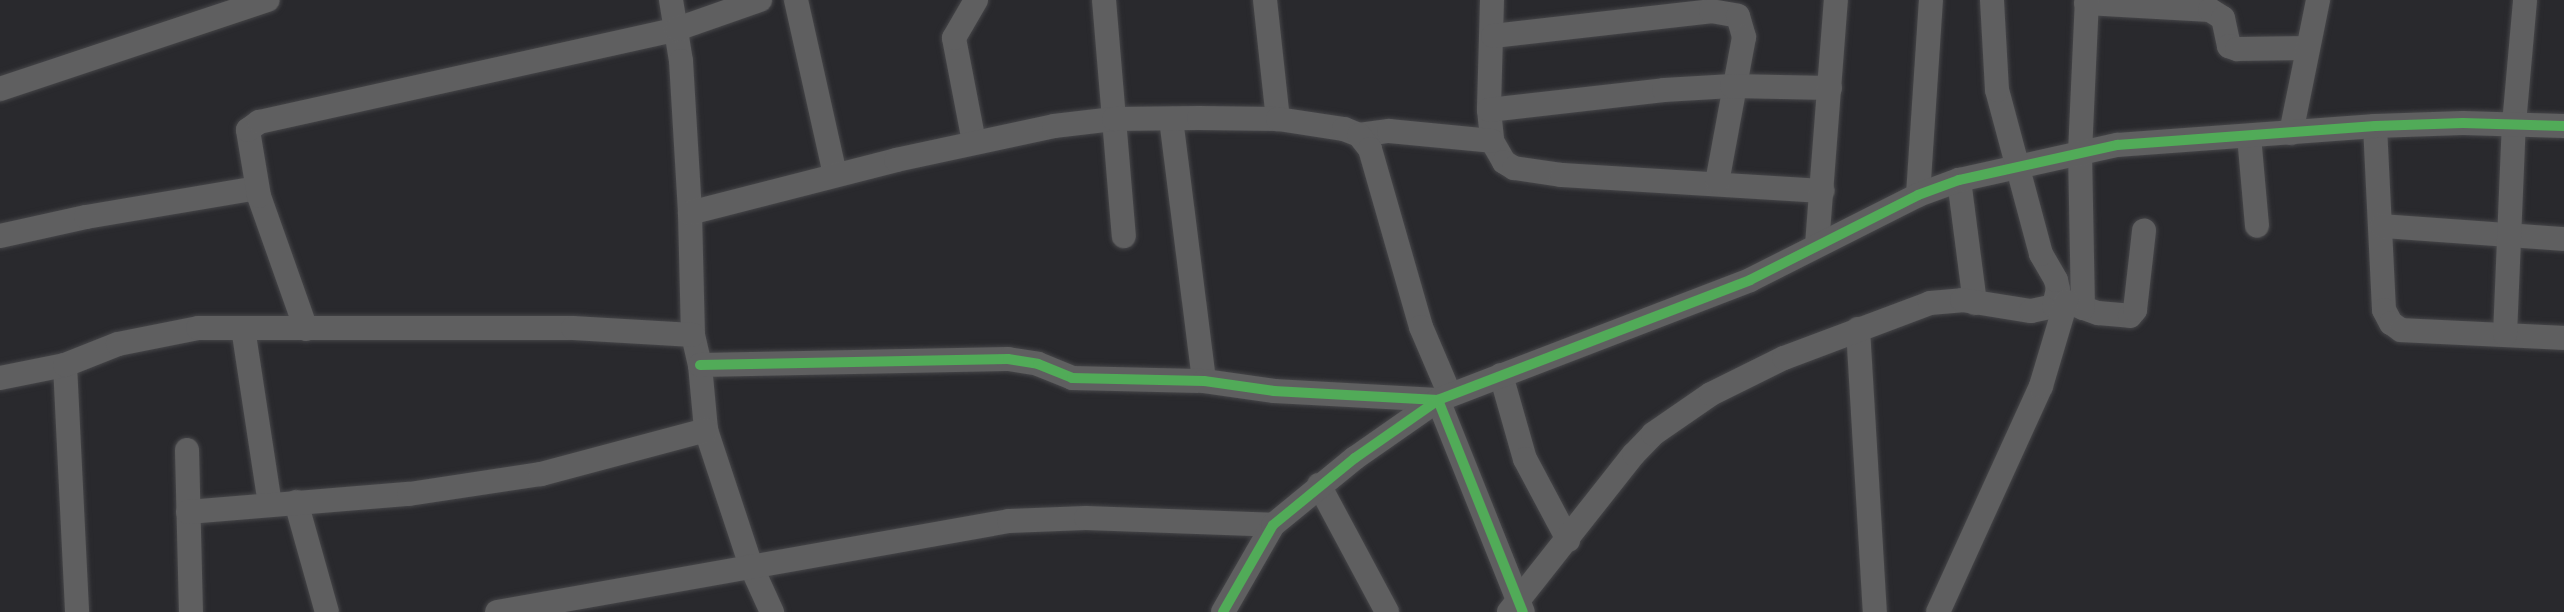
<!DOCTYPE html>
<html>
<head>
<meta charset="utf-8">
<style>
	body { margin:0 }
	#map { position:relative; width:2564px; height:612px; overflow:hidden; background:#29292d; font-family:Lato,sans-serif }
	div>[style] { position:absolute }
	.roads { filter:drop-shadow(0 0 2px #464649) drop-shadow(0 0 2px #464649) }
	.minor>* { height:24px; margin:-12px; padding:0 12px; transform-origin:12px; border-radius:12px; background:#5f5f60 }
	.cycleway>* { height:10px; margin:-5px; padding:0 5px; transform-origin:5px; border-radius:5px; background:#51ab58 }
	span { translate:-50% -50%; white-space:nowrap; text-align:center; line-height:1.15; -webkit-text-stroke:6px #28282e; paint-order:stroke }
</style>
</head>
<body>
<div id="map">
	<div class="roads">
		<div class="minor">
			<div style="left:671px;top:0;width:62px;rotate:80.7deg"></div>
			<div style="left:681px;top:61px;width:152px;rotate:86.6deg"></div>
			<div style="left:690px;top:213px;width:122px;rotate:88.6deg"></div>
			<div style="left:693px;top:335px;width:31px;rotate:77deg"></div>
			<div style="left:700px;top:365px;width:65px;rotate:84.7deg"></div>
			<div style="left:706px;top:430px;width:143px;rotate:71.7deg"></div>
			<div style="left:751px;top:566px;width:51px;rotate:65.5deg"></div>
			<div style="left:796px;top:0;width:179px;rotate:77.4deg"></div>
			<div style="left:1104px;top:0;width:237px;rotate:85.2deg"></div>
			<div style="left:1265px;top:0;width:120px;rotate:83.8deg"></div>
			<div style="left:1492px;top:0;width:110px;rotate:91.6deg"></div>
			<div style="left:1489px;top:110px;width:31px;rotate:84deg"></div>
			<div style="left:1492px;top:141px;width:24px;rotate:60deg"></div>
			<div style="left:1504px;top:162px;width:12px;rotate:31deg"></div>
			<div style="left:1514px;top:168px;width:49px;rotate:8.3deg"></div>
			<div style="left:1562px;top:175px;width:261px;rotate:3.5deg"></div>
			<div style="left:2086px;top:3px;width:124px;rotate:3.2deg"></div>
			<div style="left:2210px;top:10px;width:15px;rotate:32deg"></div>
			<div style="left:2223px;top:18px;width:29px;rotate:78deg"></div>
			<div style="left:2229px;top:46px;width:9px;rotate:21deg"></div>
			<div style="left:2237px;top:49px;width:70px;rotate:-0.8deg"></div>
			<div style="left:1493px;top:36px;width:219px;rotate:-6.5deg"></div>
			<div style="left:1711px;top:11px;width:27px;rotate:10deg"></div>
			<div style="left:1738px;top:16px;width:22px;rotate:74deg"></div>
			<div style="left:1744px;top:37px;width:147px;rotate:100.5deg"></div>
			<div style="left:0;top:89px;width:282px;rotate:-18.4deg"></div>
			<div style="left:1489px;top:110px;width:176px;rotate:-6.5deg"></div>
			<div style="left:1664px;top:90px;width:68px;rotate:-3.4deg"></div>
			<div style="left:1732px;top:86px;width:98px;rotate:1.2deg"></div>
			<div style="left:1171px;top:119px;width:264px;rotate:82.8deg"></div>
			<div style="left:2375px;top:126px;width:184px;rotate:87.2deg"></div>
			<div style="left:2384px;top:310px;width:15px;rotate:62deg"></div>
			<div style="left:2391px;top:323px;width:12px;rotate:35deg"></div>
			<div style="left:2401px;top:330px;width:163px;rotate:2.8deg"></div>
			<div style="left:2291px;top:133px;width:136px;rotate:-78.5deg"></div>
			<div style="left:1359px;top:135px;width:30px;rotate:-8deg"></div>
			<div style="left:1389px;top:131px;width:103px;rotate:5.5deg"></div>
			<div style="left:2249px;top:136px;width:90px;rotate:84.9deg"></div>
			<div style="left:974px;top:142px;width:106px;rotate:-100.9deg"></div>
			<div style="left:954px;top:38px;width:44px;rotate:-59.9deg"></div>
			<div style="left:1959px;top:180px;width:124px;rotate:82.6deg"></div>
			<div style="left:1918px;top:195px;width:195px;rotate:-86.2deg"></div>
			<div style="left:690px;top:213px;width:213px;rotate:-14.4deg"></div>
			<div style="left:896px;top:160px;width:162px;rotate:-12.1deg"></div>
			<div style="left:1054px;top:126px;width:60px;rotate:-6.7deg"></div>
			<div style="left:1114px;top:119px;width:85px;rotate:-0.7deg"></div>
			<div style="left:1199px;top:118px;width:79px;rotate:0.7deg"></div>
			<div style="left:1278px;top:119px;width:67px;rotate:8.6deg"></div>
			<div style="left:1344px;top:129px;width:16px;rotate:22deg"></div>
			<div style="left:1359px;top:135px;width:18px;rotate:52deg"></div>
			<div style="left:1370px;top:149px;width:185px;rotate:74deg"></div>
			<div style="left:1421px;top:327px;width:74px;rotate:66.9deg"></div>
			<div style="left:2382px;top:226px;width:182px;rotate:4.1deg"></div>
			<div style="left:0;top:236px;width:88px;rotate:-12.5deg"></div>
			<div style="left:86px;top:217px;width:173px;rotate:-9.6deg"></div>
			<div style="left:1817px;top:245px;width:246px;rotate:-85.6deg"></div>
			<div style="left:2070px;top:303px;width:30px;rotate:20deg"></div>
			<div style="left:2098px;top:313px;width:32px;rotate:5deg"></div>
			<div style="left:2130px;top:316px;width:8px;rotate:-50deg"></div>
			<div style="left:2135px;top:310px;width:80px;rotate:-83.5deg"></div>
			<div style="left:2083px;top:308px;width:155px;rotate:-91.1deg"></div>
			<div style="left:2080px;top:153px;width:153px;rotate:-87.4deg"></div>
			<div style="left:243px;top:328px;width:178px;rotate:81.3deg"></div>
			<div style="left:306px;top:329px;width:141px;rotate:-109.5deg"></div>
			<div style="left:259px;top:196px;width:67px;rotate:-99.5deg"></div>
			<div style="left:248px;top:130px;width:14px;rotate:-36deg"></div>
			<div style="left:259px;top:122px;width:428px;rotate:-12.5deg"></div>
			<div style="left:677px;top:29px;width:88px;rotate:-19.3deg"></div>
			<div style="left:1858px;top:329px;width:284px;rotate:86.6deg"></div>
			<div style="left:2505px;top:335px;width:211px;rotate:-87.6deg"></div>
			<div style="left:2514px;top:124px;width:124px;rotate:-84.9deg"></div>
			<div style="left:65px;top:365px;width:247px;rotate:87.2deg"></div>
			<div style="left:700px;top:365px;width:308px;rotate:-1.1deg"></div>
			<div style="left:1008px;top:359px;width:30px;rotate:9deg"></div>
			<div style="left:1038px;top:364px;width:37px;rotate:22deg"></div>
			<div style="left:1072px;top:378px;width:132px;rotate:1.3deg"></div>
			<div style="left:1204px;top:381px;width:71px;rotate:8.1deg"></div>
			<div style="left:1274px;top:391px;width:164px;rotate:3.1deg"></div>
			<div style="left:1438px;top:400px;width:228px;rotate:68.2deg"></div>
			<div style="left:1501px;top:375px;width:87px;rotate:74.1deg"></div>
			<div style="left:1525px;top:459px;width:92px;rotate:62deg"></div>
			<div style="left:0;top:378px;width:66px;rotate:-11.3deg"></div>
			<div style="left:65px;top:365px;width:57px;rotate:-21.6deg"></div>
			<div style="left:118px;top:344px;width:82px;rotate:-11.3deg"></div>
			<div style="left:198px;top:328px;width:375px"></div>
			<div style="left:573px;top:328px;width:120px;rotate:3.3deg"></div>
			<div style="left:187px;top:450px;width:162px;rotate:88.6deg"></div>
			<div style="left:1319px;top:485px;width:144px;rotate:61.8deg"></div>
			<div style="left:296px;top:502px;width:114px;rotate:74.3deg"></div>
			<div style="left:188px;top:512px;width:222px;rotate:-4.7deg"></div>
			<div style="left:409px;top:494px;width:134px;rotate:-8.6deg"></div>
			<div style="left:541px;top:474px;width:171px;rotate:-14.9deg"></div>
			<div style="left:497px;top:612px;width:520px;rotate:-10.08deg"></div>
			<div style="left:1009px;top:521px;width:77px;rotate:-2.2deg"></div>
			<div style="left:1086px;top:518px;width:187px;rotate:2.1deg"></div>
			<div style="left:1223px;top:612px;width:100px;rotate:-60.1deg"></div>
			<div style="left:1273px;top:525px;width:106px;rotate:-39.3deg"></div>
			<div style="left:1355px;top:458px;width:101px;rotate:-34.9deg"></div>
			<div style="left:1438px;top:400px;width:334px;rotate:-21deg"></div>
			<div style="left:1750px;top:280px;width:188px;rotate:-26.8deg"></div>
			<div style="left:1918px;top:195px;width:44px;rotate:-20.1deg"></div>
			<div style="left:1959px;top:180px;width:162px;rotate:-12.5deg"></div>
			<div style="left:2117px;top:145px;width:259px;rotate:-4.2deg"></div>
			<div style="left:2375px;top:126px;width:88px;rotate:-2deg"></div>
			<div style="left:2463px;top:123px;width:101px;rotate:1.7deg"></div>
			<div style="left:1509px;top:612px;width:201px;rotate:-51.7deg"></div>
			<div style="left:1634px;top:454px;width:28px;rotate:-46deg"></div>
			<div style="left:1653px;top:434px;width:70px;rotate:-34.6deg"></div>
			<div style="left:1711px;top:394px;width:81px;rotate:-26.3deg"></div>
			<div style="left:1784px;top:358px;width:156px;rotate:-20.6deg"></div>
			<div style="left:1930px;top:303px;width:32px;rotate:-5deg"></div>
			<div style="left:1962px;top:300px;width:70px;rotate:9.1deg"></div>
			<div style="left:2031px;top:311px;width:24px;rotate:-12deg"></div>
			<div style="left:2054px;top:306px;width:17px;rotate:-77deg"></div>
			<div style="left:2058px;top:289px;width:9px;rotate:-103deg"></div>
			<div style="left:2056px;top:280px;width:30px;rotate:-120deg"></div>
			<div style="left:2041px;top:254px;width:170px;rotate:-105deg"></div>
			<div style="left:1997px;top:90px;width:90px;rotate:-93.2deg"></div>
			<div style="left:1938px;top:612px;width:248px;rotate:-65.5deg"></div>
			<div style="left:2041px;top:386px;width:88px;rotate:-73.4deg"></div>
		</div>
	</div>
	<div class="cycleway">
		<div style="left:700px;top:365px;width:308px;rotate:-1.1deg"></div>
		<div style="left:1008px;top:359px;width:30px;rotate:9deg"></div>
		<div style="left:1038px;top:364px;width:37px;rotate:22deg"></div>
		<div style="left:1072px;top:378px;width:132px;rotate:1.3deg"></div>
		<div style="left:1204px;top:381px;width:71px;rotate:8.1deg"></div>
		<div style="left:1274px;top:391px;width:164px;rotate:3.1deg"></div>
		<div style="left:1438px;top:400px;width:228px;rotate:68.2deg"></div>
		<div style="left:1223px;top:612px;width:100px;rotate:-60.1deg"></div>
		<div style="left:1273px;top:525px;width:106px;rotate:-39.3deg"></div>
		<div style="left:1355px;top:458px;width:101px;rotate:-34.9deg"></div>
		<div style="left:1438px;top:400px;width:334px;rotate:-21deg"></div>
		<div style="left:1750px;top:280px;width:188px;rotate:-26.8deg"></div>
		<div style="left:1918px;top:195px;width:44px;rotate:-20.1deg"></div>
		<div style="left:1959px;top:180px;width:162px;rotate:-12.5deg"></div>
		<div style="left:2117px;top:145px;width:259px;rotate:-4.2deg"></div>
		<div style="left:2375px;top:126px;width:88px;rotate:-2deg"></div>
		<div style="left:2463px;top:123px;width:101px;rotate:1.7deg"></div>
	</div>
</div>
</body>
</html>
